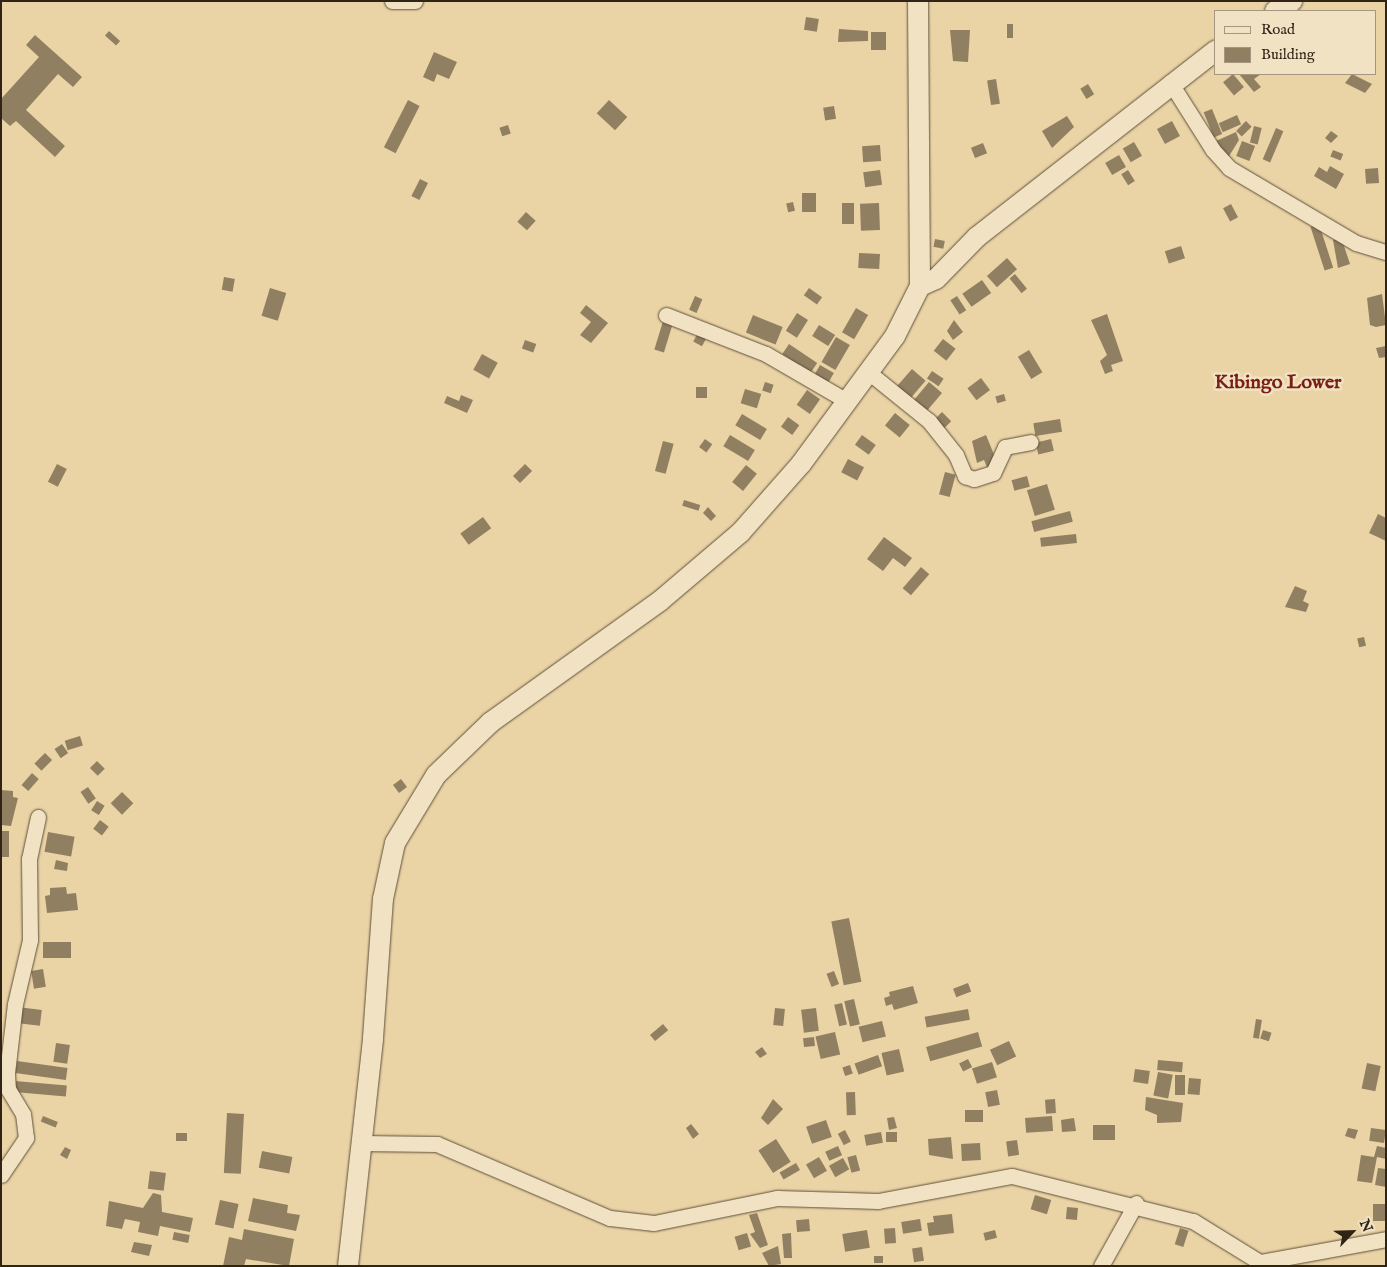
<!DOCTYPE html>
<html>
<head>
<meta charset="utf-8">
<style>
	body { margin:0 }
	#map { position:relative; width:1387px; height:1267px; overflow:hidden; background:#ead3a5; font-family:"IM FELL English",serif }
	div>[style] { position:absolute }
	.building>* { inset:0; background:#917f61; transform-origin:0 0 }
	.roads { filter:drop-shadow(0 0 1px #5e503a) drop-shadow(0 0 1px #5e503a) }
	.street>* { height:15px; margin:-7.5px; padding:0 7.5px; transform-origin:7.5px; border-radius:7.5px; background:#f1e2c4 }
	.secondary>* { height:20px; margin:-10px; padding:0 10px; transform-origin:10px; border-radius:10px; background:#f1e2c4 }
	span { translate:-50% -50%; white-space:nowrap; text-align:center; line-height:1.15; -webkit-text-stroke:5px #f1e2c4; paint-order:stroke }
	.quarter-label { font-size:20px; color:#7a1f14; font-weight:700 }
	.frame { position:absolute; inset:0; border:2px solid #302417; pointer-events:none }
	.legend { position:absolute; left:1214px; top:10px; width:162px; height:65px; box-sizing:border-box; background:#f1e2c4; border:1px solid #a4967f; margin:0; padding:6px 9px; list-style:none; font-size:15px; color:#302417 }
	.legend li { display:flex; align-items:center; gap:10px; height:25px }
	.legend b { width:25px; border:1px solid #a4967f }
	.north { position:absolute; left:1327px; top:1207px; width:50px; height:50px; -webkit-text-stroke:4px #f1e2c4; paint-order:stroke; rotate:66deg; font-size:14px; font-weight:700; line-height:20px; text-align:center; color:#302417 }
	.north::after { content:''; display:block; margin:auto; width:18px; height:22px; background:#302417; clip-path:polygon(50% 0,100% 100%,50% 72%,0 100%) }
</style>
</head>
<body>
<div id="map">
	<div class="building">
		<div style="left:806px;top:17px;width:13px;height:13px;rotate:9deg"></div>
		<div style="left:1007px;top:24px;width:6px;height:14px"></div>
		<div style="clip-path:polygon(839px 29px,868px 31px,868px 41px,838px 42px)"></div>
		<div style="clip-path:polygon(950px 30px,970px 30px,968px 62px,953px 61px)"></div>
		<div style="left:109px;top:31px;width:15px;height:6px;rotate:42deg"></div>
		<div style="left:871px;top:32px;width:15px;height:18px"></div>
		<div style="clip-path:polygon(35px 35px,82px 77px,73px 87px,58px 74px,26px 110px,65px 146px,55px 157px,16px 121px,10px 126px,1px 118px,1px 99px,39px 57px,26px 45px)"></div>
		<div style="clip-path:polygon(434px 52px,457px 62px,449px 79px,437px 74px,434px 82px,423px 77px)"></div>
		<div style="left:1233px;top:74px;width:17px;height:13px;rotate:50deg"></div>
		<div style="clip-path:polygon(1239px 74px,1261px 74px,1254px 79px,1261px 87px,1254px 92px)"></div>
		<div style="clip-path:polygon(1352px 74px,1372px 84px,1365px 93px,1345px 83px)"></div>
		<div style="left:996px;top:79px;width:25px;height:9px;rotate:81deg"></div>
		<div style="left:1088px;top:84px;width:12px;height:9px;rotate:59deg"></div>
		<div style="left:408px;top:100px;width:13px;height:53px;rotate:27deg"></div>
		<div style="left:609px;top:100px;width:25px;height:18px;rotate:43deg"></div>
		<div style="left:834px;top:106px;width:13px;height:11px;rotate:81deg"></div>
		<div style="left:1212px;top:109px;width:27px;height:9px;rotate:68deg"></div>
		<div style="left:1237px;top:115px;width:10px;height:20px;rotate:66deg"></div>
		<div style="clip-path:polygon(1067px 116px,1074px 127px,1052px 148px,1042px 131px)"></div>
		<div style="left:1172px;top:121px;width:17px;height:17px;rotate:62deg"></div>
		<div style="left:1246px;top:121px;width:8px;height:14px;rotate:45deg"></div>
		<div style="left:508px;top:125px;width:9px;height:9px;rotate:72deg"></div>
		<div style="left:1254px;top:126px;width:8px;height:17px;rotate:14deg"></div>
		<div style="left:1276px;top:128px;width:8px;height:34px;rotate:23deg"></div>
		<div style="clip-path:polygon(1331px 131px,1338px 136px,1331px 143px,1325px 138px)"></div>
		<div style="clip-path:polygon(1236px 132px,1239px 140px,1226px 161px,1216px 141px)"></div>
		<div style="left:1242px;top:141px;width:14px;height:16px;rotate:21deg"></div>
		<div style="left:1134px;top:142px;width:16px;height:13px;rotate:60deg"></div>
		<div style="left:983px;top:143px;width:11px;height:13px;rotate:68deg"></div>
		<div style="left:880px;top:145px;width:16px;height:18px;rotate:86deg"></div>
		<div style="left:1333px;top:150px;width:11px;height:7px;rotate:22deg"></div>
		<div style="left:1119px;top:155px;width:14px;height:16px;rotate:60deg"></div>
		<div style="clip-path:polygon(1330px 166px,1344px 174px,1336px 189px,1314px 176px,1319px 167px,1327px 172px)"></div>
		<div style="left:1378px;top:168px;width:15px;height:13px;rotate:86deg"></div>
		<div style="left:880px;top:170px;width:15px;height:17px;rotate:82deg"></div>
		<div style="left:1128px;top:170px;width:13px;height:8px;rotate:58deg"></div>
		<div style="left:420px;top:179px;width:9px;height:19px;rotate:27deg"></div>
		<div style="left:802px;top:193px;width:14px;height:19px"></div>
		<div style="left:793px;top:202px;width:9px;height:7px;rotate:77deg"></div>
		<div style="left:842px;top:203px;width:12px;height:21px"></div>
		<div style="left:879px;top:203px;width:27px;height:19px;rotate:88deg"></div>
		<div style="left:1231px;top:204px;width:15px;height:9px;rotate:62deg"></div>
		<div style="left:526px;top:212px;width:13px;height:13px;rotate:42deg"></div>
		<div style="left:1319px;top:224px;width:46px;height:9px;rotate:72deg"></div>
		<div style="clip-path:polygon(1341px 237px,1350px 264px,1338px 268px,1333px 240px)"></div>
		<div style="left:935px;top:239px;width:10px;height:8px;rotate:11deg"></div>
		<div style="left:1181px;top:246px;width:13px;height:17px;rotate:72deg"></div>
		<div style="left:859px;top:253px;width:21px;height:15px;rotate:3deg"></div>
		<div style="left:1007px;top:258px;width:15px;height:27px;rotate:48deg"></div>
		<div style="left:1015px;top:274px;width:19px;height:7px;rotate:51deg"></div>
		<div style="left:224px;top:277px;width:11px;height:13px;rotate:10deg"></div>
		<div style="left:982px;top:280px;width:16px;height:24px;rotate:55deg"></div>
		<div style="left:270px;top:288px;width:17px;height:29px;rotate:17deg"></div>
		<div style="left:809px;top:288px;width:16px;height:9px;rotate:35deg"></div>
		<div style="clip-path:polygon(1382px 294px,1386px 325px,1376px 327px,1370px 325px,1367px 298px)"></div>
		<div style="left:695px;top:296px;width:8px;height:15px;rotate:23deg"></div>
		<div style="left:957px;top:296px;width:17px;height:8px;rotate:57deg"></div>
		<div style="clip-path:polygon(586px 305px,608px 323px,591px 343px,580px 335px,591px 322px,580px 313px)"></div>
		<div style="left:856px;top:308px;width:14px;height:28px;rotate:30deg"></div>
		<div style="left:797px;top:313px;width:13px;height:21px;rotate:32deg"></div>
		<div style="clip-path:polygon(1107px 314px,1123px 361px,1111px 365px,1113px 371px,1105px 374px,1100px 361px,1107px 355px,1091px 320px)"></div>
		<div style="left:753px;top:315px;width:32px;height:19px;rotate:22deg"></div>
		<div style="left:664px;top:318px;width:10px;height:33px;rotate:17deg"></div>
		<div style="clip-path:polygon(954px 320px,963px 332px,953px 340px,947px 331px)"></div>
		<div style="left:819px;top:325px;width:19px;height:13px;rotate:32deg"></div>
		<div style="left:699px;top:331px;width:10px;height:12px;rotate:29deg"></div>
		<div style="left:836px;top:337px;width:16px;height:29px;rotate:30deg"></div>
		<div style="left:943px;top:339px;width:16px;height:15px;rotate:38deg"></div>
		<div style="left:525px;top:340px;width:12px;height:9px;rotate:20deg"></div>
		<div style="left:789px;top:344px;width:34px;height:12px;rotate:34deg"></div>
		<div style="clip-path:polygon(1386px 346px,1386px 357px,1379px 358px,1376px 348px)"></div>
		<div style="left:1029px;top:350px;width:26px;height:13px;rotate:59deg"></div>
		<div style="left:482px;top:354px;width:18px;height:18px;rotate:29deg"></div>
		<div style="left:820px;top:365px;width:16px;height:12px;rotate:30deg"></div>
		<div style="left:912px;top:369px;width:18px;height:23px;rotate:41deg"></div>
		<div style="left:932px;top:371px;width:14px;height:9px;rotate:34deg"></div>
		<div style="left:981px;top:378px;width:15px;height:17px;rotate:53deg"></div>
		<div style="left:765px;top:382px;width:9px;height:9px;rotate:18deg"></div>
		<div style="left:929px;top:382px;width:17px;height:26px;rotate:40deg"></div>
		<div style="left:696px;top:387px;width:11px;height:11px"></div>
		<div style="left:745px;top:389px;width:17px;height:15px;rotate:17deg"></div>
		<div style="left:807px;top:390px;width:16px;height:18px;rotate:35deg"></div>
		<div style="left:1004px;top:394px;width:7px;height:9px;rotate:74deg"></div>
		<div style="clip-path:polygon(461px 395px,473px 400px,467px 413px,444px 403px,447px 396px,459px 401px)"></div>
		<div style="left:942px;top:412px;width:13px;height:11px;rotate:45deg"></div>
		<div style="left:895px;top:413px;width:19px;height:16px;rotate:39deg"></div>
		<div style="left:742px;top:414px;width:29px;height:13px;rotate:31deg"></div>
		<div style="left:788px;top:417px;width:14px;height:12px;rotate:36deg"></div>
		<div style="left:1060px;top:419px;width:13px;height:27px;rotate:81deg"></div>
		<div style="left:730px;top:435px;width:29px;height:13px;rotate:31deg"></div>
		<div style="left:862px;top:435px;width:17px;height:12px;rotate:36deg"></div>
		<div style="clip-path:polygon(986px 435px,997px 462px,987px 467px,984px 460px,977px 463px,972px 441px)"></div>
		<div style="left:705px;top:439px;width:9px;height:10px;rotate:36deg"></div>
		<div style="left:1051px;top:439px;width:12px;height:16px;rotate:76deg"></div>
		<div style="left:663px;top:441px;width:11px;height:31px;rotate:15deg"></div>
		<div style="left:848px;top:459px;width:18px;height:15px;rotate:27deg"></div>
		<div style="left:57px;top:464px;width:11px;height:20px;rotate:27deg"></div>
		<div style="left:525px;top:464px;width:10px;height:17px;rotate:45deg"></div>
		<div style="left:746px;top:465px;width:14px;height:22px;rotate:39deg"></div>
		<div style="left:945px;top:472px;width:11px;height:23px;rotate:15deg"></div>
		<div style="left:1027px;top:476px;width:11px;height:16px;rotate:75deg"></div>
		<div style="left:1047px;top:484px;width:27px;height:21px;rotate:73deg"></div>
		<div style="left:684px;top:500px;width:17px;height:6px;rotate:17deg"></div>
		<div style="clip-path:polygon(708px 507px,716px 516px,711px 521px,703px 513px)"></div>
		<div style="left:1070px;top:511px;width:11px;height:40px;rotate:75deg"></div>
		<div style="clip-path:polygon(1378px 514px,1386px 518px,1386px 541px,1369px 533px)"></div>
		<div style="left:483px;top:517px;width:14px;height:28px;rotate:54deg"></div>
		<div style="left:1076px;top:534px;width:9px;height:36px;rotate:84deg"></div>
		<div style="clip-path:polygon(884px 537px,912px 558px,905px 567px,893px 558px,883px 571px,867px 559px)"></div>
		<div style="left:921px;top:567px;width:11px;height:28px;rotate:41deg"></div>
		<div style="clip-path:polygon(1295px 586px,1307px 591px,1303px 601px,1309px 604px,1306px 612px,1285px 607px)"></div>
		<div style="left:1364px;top:637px;width:9px;height:7px;rotate:77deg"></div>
		<div style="left:80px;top:736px;width:10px;height:16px;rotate:73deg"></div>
		<div style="left:62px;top:744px;width:11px;height:9px;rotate:56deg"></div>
		<div style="left:45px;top:753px;width:10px;height:15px;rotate:45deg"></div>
		<div style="left:97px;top:761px;width:11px;height:10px;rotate:45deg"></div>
		<div style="left:32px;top:773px;width:9px;height:16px;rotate:41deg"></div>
		<div style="left:401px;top:779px;width:10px;height:10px;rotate:53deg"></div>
		<div style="left:88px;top:787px;width:14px;height:9px;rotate:56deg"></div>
		<div style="clip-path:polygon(1px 790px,13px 791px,13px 797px,18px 798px,11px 826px,1px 825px)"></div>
		<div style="left:122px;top:792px;width:16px;height:16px;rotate:45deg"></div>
		<div style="left:97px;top:801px;width:9px;height:11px;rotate:32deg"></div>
		<div style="left:100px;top:820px;width:11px;height:11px;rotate:38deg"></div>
		<div style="left:1px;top:831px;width:8px;height:26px"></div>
		<div style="left:48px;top:832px;width:27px;height:20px;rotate:10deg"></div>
		<div style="clip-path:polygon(56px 860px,68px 863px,67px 871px,54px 869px)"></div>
		<div style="clip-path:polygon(66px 887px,67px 894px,76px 893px,78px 910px,47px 913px,45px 896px,50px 895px,50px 888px)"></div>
		<div style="left:849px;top:918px;width:65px;height:18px;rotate:79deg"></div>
		<div style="left:71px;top:942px;width:16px;height:28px;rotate:90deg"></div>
		<div style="left:43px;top:969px;width:18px;height:12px;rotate:81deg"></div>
		<div style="left:834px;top:971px;width:14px;height:8px;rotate:69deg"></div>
		<div style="left:968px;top:983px;width:9px;height:16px;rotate:69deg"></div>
		<div style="clip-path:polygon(913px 986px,918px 1003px,894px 1010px,892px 1004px,886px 1006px,884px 998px,890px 996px,889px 992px)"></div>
		<div style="left:854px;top:999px;width:26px;height:10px;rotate:77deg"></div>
		<div style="left:842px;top:1003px;width:22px;height:8px;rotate:77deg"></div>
		<div style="left:18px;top:1007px;width:24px;height:16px;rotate:7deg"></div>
		<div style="left:775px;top:1008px;width:10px;height:17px;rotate:6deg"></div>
		<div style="left:816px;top:1008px;width:23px;height:15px;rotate:83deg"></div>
		<div style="left:968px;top:1009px;width:11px;height:44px;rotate:80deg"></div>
		<div style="left:1256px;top:1019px;width:6px;height:19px;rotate:9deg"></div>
		<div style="left:882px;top:1021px;width:16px;height:24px;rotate:76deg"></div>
		<div style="left:663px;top:1024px;width:8px;height:17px;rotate:50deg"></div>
		<div style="left:1263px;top:1030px;width:9px;height:9px;rotate:18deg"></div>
		<div style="left:835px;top:1032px;width:23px;height:20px;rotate:77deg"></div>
		<div style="left:978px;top:1032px;width:15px;height:54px;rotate:74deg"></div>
		<div style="left:814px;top:1037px;width:9px;height:11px;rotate:84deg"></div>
		<div style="left:1009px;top:1041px;width:17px;height:21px;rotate:65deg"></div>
		<div style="left:56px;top:1043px;width:14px;height:19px;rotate:8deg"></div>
		<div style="clip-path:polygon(762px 1047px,767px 1054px,760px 1058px,755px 1052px)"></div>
		<div style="left:899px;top:1049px;width:23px;height:18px;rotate:77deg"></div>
		<div style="left:878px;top:1055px;width:12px;height:25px;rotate:70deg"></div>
		<div style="left:968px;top:1059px;width:9px;height:10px;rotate:63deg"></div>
		<div style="left:1158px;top:1060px;width:25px;height:10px;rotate:5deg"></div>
		<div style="left:17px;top:1061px;width:51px;height:12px;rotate:8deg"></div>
		<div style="left:992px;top:1062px;width:16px;height:21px;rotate:72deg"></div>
		<div style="left:1367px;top:1063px;width:14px;height:26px;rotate:12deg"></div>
		<div style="left:850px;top:1065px;width:9px;height:8px;rotate:72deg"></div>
		<div style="left:1135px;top:1069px;width:15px;height:13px;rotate:8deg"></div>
		<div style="left:1158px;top:1072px;width:15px;height:24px;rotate:11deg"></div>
		<div style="left:1175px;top:1075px;width:10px;height:20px"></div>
		<div style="left:1189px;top:1078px;width:12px;height:16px;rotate:5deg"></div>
		<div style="left:15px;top:1081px;width:52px;height:11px;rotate:5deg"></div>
		<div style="left:997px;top:1090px;width:15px;height:12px;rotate:79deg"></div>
		<div style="left:855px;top:1092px;width:23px;height:9px;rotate:88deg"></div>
		<div style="clip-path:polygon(1146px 1097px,1183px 1103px,1181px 1122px,1157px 1123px,1157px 1115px,1145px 1110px)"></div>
		<div style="clip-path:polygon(773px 1099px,783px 1109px,768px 1125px,761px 1118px)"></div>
		<div style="left:1055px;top:1099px;width:14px;height:10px;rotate:86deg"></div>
		<div style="left:965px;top:1110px;width:18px;height:12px"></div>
		<div style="left:227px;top:1113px;width:17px;height:60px;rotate:3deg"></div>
		<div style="left:43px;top:1116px;width:16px;height:6px;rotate:22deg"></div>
		<div style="left:1052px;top:1116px;width:15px;height:27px;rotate:86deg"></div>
		<div style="clip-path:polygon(894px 1117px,897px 1128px,889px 1130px,887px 1118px)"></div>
		<div style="clip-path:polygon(1074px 1118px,1076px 1131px,1062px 1132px,1061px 1120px)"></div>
		<div style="left:826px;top:1120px;width:18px;height:21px;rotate:71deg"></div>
		<div style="clip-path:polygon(691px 1124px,699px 1134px,693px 1139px,686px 1128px)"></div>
		<div style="left:1093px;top:1125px;width:22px;height:15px"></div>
		<div style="clip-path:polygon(1348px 1128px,1358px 1130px,1355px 1139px,1345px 1136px)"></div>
		<div style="left:1371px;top:1128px;width:15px;height:13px;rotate:8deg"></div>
		<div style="left:845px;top:1130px;width:13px;height:8px;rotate:63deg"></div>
		<div style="left:881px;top:1132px;width:11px;height:17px;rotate:80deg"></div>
		<div style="left:886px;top:1132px;width:11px;height:10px"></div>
		<div style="left:187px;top:1133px;width:8px;height:11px;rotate:90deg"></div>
		<div style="clip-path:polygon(951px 1137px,953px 1159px,929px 1155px,928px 1139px)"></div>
		<div style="left:776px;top:1139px;width:27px;height:21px;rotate:57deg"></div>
		<div style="left:1017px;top:1140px;width:15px;height:11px;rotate:82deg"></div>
		<div style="left:980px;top:1143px;width:17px;height:19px;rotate:87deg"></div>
		<div style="left:838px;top:1146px;width:10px;height:14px;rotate:66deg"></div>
		<div style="clip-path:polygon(1377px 1146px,1386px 1148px,1386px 1159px,1377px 1157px,1372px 1183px,1357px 1181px,1361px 1155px,1374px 1157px)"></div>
		<div style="clip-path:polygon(65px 1147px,71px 1150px,67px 1159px,60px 1155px)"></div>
		<div style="left:262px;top:1151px;width:31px;height:17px;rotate:11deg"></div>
		<div style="left:856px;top:1155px;width:16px;height:9px;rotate:75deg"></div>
		<div style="left:819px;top:1157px;width:16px;height:15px;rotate:60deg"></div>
		<div style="left:843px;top:1158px;width:13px;height:16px;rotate:61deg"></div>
		<div style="left:796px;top:1163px;width:8px;height:19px;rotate:60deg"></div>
		<div style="clip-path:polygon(1378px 1168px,1386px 1169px,1386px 1187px,1375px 1185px)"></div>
		<div style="left:150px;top:1171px;width:16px;height:18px;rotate:7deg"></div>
		<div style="clip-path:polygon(153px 1193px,161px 1195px,162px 1212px,193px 1218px,190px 1232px,160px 1226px,158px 1236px,138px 1232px,140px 1222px,125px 1219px,122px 1229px,106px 1226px,109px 1201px,143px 1208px)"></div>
		<div style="left:1035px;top:1195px;width:17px;height:15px;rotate:17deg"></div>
		<div style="clip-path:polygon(253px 1198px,288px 1205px,287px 1213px,300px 1215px,296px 1231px,248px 1221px)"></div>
		<div style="left:220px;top:1200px;width:19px;height:25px;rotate:12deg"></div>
		<div style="left:1373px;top:1204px;width:13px;height:17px"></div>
		<div style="left:1067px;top:1207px;width:11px;height:12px;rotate:5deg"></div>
		<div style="clip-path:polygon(757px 1213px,768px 1245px,760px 1248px,750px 1234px,755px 1232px,749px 1215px)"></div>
		<div style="clip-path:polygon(952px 1214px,954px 1233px,929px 1236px,927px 1223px,934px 1222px,933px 1216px)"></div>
		<div style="left:809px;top:1219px;width:12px;height:13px;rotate:85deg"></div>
		<div style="left:920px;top:1219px;width:12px;height:19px;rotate:81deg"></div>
		<div style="left:895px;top:1228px;width:15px;height:11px;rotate:86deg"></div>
		<div style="left:1180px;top:1228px;width:9px;height:17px;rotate:18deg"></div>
		<div style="clip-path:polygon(244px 1229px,294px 1239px,289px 1266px,246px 1259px,244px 1266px,223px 1266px,229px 1237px,242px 1240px)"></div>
		<div style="left:867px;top:1230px;width:18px;height:25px;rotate:81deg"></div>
		<div style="left:995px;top:1230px;width:8px;height:12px;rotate:76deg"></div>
		<div style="left:174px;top:1232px;width:16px;height:8px;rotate:11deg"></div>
		<div style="left:747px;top:1233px;width:14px;height:13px;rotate:73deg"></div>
		<div style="clip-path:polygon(791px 1233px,792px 1258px,784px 1258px,782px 1234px)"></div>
		<div style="clip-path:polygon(134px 1242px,152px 1245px,149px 1256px,131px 1252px)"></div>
		<div style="clip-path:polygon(778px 1246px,781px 1264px,769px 1266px,762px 1253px)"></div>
		<div style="left:922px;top:1247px;width:14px;height:10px;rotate:82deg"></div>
		<div style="left:874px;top:1256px;width:9px;height:7px"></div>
	</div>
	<div class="roads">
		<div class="street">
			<div style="left:392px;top:1px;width:23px"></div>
			<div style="left:1170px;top:82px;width:80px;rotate:57.7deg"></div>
			<div style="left:1213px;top:150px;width:24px;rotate:48deg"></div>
			<div style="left:1229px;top:168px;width:147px;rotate:30.6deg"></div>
			<div style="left:1356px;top:243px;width:31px;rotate:17deg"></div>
			<div style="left:666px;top:315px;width:107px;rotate:21.3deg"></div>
			<div style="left:766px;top:354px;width:94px;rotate:30.1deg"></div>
			<div style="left:867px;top:371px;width:80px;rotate:38.9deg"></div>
			<div style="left:929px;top:421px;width:43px;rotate:51.5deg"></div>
			<div style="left:956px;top:455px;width:23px;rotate:67deg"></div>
			<div style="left:965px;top:476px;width:9px;rotate:18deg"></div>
			<div style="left:974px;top:479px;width:20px;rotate:-18deg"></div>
			<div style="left:993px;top:473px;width:29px;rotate:-65deg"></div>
			<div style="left:1005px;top:447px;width:26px;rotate:-11deg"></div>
			<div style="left:360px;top:1143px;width:77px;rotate:0.7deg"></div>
			<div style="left:437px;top:1144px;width:188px;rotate:23.2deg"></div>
			<div style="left:610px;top:1218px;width:44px;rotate:6.5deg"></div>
			<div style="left:654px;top:1223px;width:126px;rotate:-11.5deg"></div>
			<div style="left:777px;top:1198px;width:101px;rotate:1.7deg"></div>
			<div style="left:878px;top:1201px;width:136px;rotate:-10.6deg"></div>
			<div style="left:1012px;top:1176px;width:187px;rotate:14deg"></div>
			<div style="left:1193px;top:1221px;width:86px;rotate:31.7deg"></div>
			<div style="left:1px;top:1175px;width:45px;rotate:-56deg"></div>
			<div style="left:26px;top:1138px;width:24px;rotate:-97deg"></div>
			<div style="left:23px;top:1114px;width:29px;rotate:-121deg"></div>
			<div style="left:8px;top:1089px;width:16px;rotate:-94deg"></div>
			<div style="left:7px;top:1073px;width:69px;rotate:-83.4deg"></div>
			<div style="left:15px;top:1004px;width:66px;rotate:-76.8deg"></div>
			<div style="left:30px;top:940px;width:81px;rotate:-90.7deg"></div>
			<div style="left:29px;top:859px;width:43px;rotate:-77.9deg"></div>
			<div style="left:1261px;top:1262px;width:127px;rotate:-10.4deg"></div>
			<div style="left:1101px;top:1266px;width:72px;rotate:-60.9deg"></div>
		</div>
		<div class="secondary">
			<div style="left:1275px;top:11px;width:20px;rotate:-30deg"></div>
			<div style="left:920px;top:286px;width:17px;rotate:-24deg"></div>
			<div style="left:936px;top:279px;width:59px;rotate:-45.7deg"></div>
			<div style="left:977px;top:237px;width:303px;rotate:-38deg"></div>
			<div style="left:348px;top:1266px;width:229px;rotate:-83.7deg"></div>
			<div style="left:373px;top:1038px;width:139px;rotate:-85.9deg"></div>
			<div style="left:383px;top:899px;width:57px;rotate:-77.9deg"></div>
			<div style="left:395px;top:843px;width:79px;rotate:-58.9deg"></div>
			<div style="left:436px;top:775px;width:76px;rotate:-43.9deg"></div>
			<div style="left:491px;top:722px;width:208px;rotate:-35.6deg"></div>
			<div style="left:660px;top:601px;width:106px;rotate:-40.4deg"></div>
			<div style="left:741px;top:532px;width:91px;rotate:-48.6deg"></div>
			<div style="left:801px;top:464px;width:159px;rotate:-53.7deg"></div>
			<div style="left:895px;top:336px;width:56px;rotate:-63.4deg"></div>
			<div style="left:920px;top:286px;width:285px;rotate:-90.4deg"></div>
		</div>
	</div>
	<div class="quarter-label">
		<span style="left:1278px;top:382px">Kibingo Lower</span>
	</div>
	<div class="frame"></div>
	<ul class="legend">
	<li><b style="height:6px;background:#f1e2c4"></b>Road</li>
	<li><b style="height:14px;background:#917f61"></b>Building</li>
	</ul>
	<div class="north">N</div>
</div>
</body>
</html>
